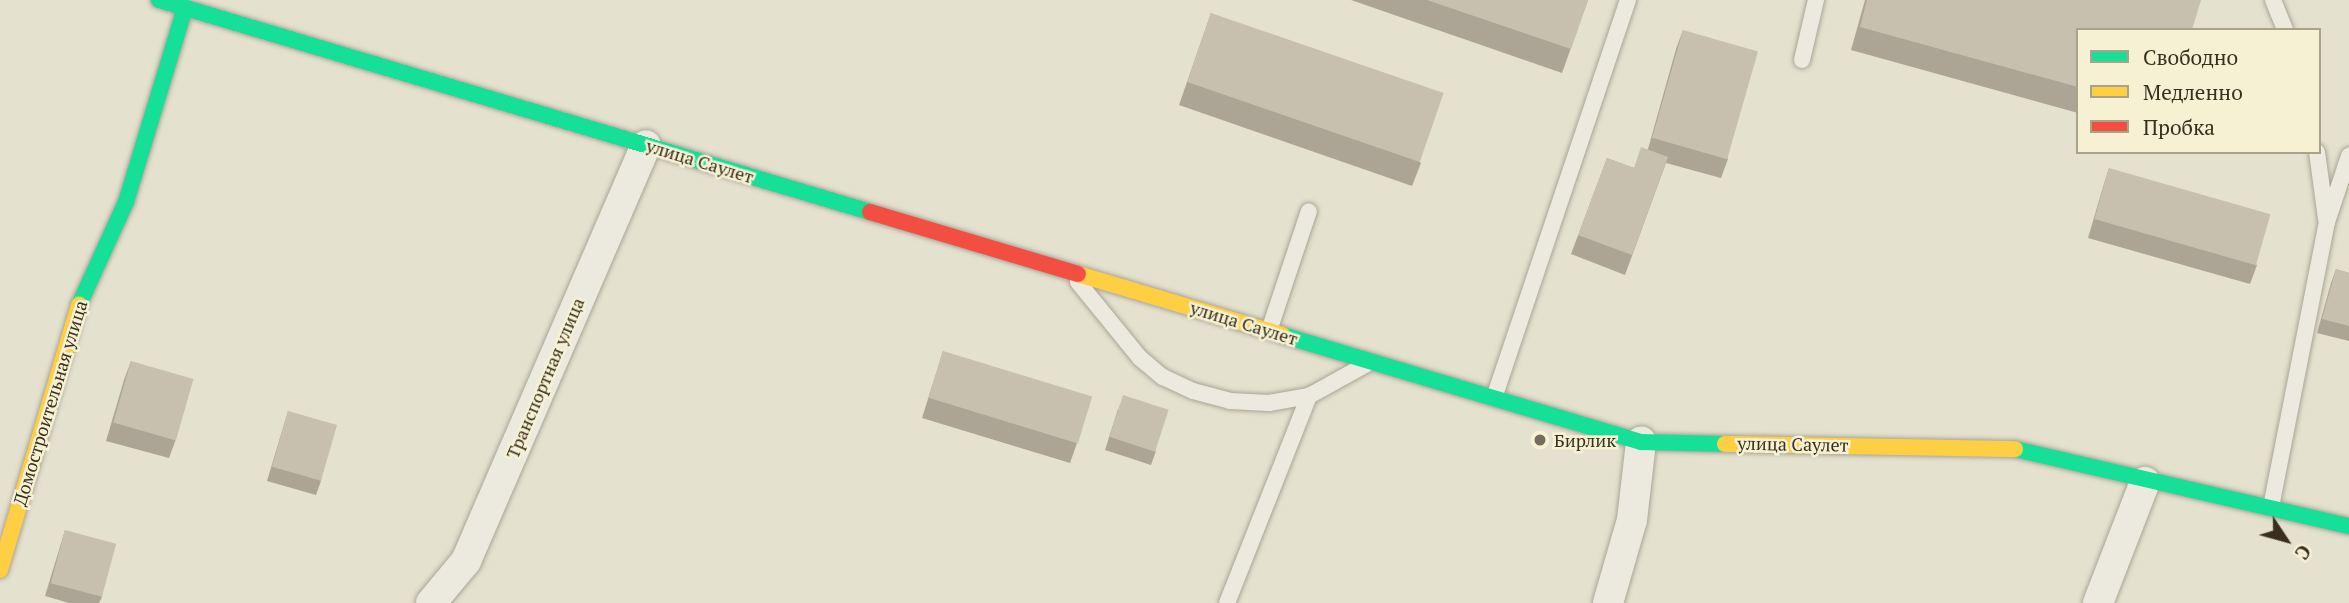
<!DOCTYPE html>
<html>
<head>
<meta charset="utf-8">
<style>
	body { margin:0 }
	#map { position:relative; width:2349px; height:603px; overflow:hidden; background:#e4e1ce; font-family:"PT Serif",serif }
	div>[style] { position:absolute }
	.roads { filter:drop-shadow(0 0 2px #aaa596) drop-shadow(0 0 2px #aaa596) }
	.lane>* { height:16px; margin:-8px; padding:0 8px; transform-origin:8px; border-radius:8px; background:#eceadf }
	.street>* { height:30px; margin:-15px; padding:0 15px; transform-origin:15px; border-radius:15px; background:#eceadf }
	.fast>* { height:16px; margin:-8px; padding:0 8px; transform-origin:8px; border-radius:8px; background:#16e098 }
	.slow>* { height:16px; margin:-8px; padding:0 8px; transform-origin:8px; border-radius:8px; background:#ffcf43 }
	.jam>* { height:16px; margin:-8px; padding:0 8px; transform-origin:8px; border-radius:8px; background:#f24e42 }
	.wall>* { inset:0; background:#aca596 }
	.building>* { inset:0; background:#c8c0af; transform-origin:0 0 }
	.dots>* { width:19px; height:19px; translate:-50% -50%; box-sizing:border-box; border:4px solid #f6f1d3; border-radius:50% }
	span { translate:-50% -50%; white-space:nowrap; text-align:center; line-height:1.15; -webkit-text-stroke:5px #f6f1d3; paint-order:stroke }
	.street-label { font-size:18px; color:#392f1e }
	.poi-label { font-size:18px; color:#392f1e }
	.left { translate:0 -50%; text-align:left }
	.legend { position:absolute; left:2076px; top:28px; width:245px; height:126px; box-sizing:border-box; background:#f6f1d3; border:2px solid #aaa38b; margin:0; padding:9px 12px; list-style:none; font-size:21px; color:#392f1e }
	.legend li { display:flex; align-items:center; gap:14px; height:35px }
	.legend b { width:35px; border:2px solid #aaa38b }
	.north { position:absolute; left:2251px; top:505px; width:70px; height:70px; -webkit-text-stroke:5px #f6f1d3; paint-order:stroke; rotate:126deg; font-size:19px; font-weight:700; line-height:28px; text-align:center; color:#392f1e }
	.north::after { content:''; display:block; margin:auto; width:24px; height:32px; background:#392f1e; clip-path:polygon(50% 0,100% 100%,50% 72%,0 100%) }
</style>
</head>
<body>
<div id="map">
	<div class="roads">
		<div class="lane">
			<div style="left:2273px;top:0;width:32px;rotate:68deg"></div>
			<div style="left:1802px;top:60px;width:62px;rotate:-76.9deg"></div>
			<div style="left:2317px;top:152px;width:68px;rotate:82.3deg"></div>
			<div style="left:1078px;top:282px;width:98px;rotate:50.8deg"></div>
			<div style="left:1140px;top:358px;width:30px;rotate:40deg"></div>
			<div style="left:1163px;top:377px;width:33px;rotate:25deg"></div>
			<div style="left:1193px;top:391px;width:38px;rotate:15deg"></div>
			<div style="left:1230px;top:401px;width:39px;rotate:3deg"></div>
			<div style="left:1269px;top:403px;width:41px;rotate:-9.9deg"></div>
			<div style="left:1309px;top:396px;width:66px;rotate:-28.9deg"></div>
			<div style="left:1269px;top:331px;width:126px;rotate:-71.6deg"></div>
			<div style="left:1494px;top:398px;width:420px;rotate:-71.4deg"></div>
			<div style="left:2271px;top:507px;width:290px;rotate:-78.9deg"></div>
			<div style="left:2327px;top:222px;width:70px;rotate:-71.6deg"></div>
			<div style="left:1227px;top:603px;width:223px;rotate:-68.4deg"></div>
		</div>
		<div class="street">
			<div style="left:431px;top:603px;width:55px;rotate:-50.2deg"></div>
			<div style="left:466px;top:561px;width:453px;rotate:-66.6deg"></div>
			<div style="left:1608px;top:603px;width:86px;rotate:-73.9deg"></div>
			<div style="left:1632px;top:520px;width:79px;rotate:-83.4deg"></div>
			<div style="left:2098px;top:603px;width:130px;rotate:-68.8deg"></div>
		</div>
		<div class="fast">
			<div style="left:159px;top:0;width:742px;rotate:16.6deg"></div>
			<div style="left:79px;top:305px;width:113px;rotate:-65.5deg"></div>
			<div style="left:126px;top:202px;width:203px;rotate:-73.1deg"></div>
			<div style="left:1282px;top:335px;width:375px;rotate:16.6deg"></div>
			<div style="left:1641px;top:442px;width:84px;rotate:1.4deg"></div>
			<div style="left:2015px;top:449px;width:343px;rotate:13deg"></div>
		</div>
		<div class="slow">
			<div style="left:1078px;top:274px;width:213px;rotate:16.6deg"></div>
			<div style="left:1725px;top:444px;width:290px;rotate:1deg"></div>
			<div style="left:0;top:570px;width:277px;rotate:-73.4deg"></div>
		</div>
		<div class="jam">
			<div style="left:870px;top:212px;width:217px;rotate:16.6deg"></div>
		</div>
	</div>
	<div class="wall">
		<div style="clip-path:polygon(1351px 0,1588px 0,1562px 73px)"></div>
		<div style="clip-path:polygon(1865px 0,2201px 0,2078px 30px,2078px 113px,1851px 50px)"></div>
		<div style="clip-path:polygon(1211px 13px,1421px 163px,1412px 186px,1179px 105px)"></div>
		<div style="clip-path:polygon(1683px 30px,1728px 159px,1721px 178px,1666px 163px,1625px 275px,1571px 254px,1607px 158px,1634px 168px,1648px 149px,1676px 49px)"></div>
		<div style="clip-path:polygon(2109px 168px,2257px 265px,2250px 284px,2088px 238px,2103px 187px)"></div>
		<div style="clip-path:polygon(2336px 269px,2349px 273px,2349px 341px,2317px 333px,2331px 283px)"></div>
		<div style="clip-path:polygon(943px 351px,1077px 443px,1070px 463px,922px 418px)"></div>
		<div style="clip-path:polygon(131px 361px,176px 439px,169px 458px,106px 441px,124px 380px)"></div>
		<div style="clip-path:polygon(1118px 409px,1156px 451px,1151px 465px,1105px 450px)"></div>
		<div style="clip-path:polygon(288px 411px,321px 481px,316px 495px,267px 481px)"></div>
		<div style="clip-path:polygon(65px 530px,102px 597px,99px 603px,69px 603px,45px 596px)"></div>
	</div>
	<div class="building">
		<div style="clip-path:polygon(1427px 0,1588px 0,1571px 49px)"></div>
		<div style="clip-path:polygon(1867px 0,2201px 0,2192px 30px,2078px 30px,2078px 87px,1860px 27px)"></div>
		<div style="left:1211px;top:13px;width:246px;height:73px;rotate:19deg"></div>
		<div style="left:1683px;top:30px;width:78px;height:112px;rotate:16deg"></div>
		<div style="clip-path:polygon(1641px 147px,1668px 157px,1632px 255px,1578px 235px,1607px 158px,1634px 168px)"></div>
		<div style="left:2109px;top:168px;width:168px;height:53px;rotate:16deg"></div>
		<div style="clip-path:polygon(2336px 269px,2349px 273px,2349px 326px,2322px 319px)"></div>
		<div style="left:943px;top:351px;width:156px;height:49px;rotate:17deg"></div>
		<div style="left:131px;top:361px;width:65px;height:64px;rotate:16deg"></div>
		<div style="left:1123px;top:395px;width:48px;height:44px;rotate:18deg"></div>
		<div style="left:288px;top:411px;width:51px;height:58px;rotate:16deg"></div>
		<div style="left:65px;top:530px;width:53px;height:55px;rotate:15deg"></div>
	</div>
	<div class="dots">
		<div style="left:1540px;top:440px;background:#756d5c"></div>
	</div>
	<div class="street-label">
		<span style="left:700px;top:161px;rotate:17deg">улица Саулет</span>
		<span style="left:1244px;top:323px;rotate:17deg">улица Саулет</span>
		<span style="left:545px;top:378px;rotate:-67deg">Транспортная улица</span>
		<span style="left:50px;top:403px;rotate:-73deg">Домостроительная улица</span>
		<span style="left:1793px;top:444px;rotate:1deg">улица Саулет</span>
	</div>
	<div class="poi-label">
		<span class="left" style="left:1554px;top:440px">Бирлик</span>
	</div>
	<ul class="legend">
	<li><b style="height:9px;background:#16e098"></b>Свободно</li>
	<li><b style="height:9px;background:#ffcf43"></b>Медленно</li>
	<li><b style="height:9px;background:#f24e42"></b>Пробка</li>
	</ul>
	<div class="north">С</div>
</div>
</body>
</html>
